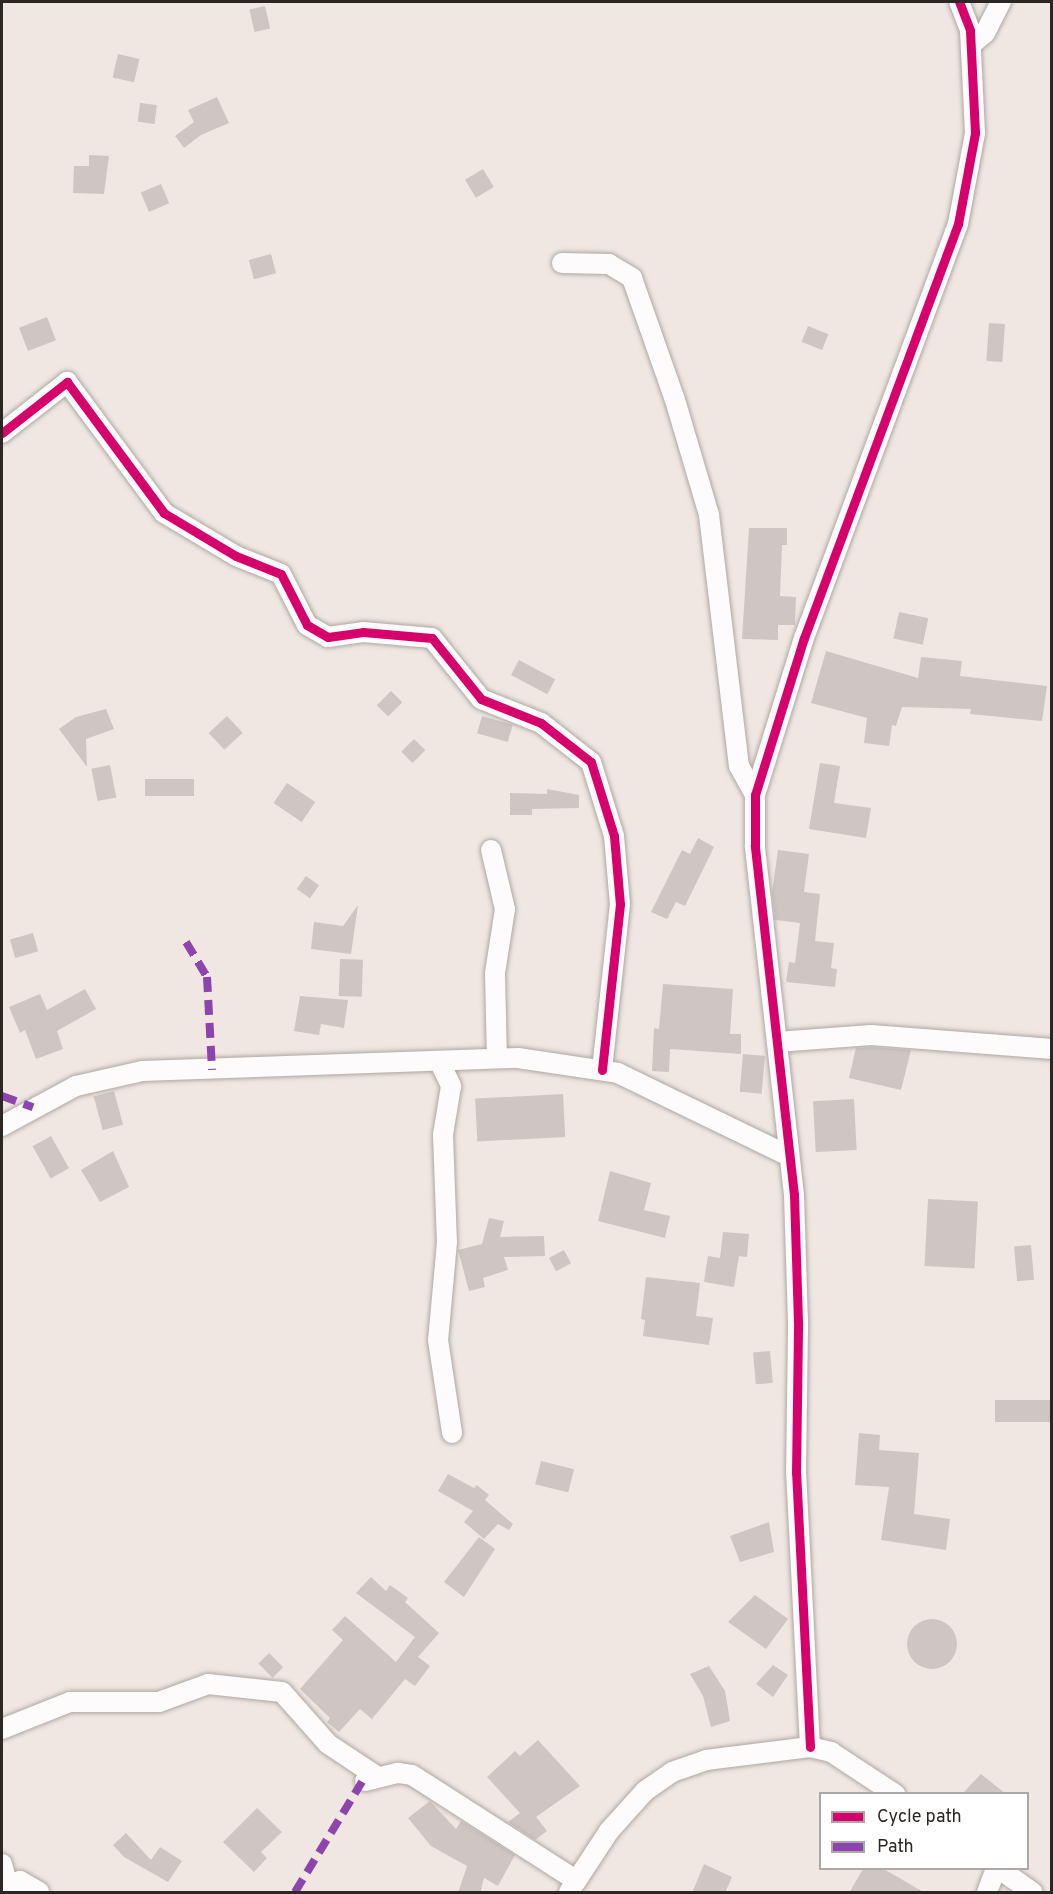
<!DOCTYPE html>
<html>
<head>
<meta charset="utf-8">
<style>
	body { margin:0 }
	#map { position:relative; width:1053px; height:1894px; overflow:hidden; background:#f0e7e2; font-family:Overpass,sans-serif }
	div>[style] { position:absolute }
	.building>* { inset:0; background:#cec6c3; transform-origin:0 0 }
	.round { border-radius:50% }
	.roads { filter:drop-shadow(0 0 2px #afa7a3) drop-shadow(0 0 2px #afa7a3) }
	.minor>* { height:20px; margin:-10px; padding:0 10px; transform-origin:10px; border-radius:10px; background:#fdfbfb }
	.quiet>* { height:8px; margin-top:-4px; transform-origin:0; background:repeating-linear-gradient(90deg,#8e44ad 0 15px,transparent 0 23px) }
	.cycleway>* { height:9px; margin:-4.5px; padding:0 4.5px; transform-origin:4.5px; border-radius:4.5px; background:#d6006c }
	span { translate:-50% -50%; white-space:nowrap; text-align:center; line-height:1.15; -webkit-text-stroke:4.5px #fff; paint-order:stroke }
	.frame { position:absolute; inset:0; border:3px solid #2d2723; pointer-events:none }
	.legend { position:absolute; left:819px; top:1792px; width:210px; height:78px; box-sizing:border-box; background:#fff; border:2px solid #aba9a7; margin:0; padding:8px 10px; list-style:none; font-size:18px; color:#2d2723 }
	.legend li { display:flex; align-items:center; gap:12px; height:30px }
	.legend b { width:30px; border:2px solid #aba9a7 }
</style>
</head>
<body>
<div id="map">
	<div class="building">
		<div style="left:265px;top:6px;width:23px;height:16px;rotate:77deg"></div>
		<div style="left:118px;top:54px;width:22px;height:24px;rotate:13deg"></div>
		<div style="clip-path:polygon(217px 97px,229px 123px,201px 135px,184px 148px,175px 136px,194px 122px,188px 110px)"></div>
		<div style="left:140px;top:103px;width:17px;height:19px;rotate:7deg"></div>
		<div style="clip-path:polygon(89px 155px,109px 156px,104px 194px,73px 193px,74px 166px,89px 166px)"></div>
		<div style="left:483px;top:169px;width:21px;height:21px;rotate:59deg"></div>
		<div style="left:161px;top:184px;width:21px;height:22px;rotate:67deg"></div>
		<div style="left:271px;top:254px;width:20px;height:23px;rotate:75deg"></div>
		<div style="left:47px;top:317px;width:25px;height:30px;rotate:69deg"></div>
		<div style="left:989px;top:323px;width:16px;height:38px;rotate:4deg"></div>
		<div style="left:808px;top:326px;width:22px;height:17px;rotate:22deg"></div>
		<div style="clip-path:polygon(749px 528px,787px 528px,787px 545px,782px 545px,780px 596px,796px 597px,795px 625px,778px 625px,778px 640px,742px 639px)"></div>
		<div style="left:899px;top:612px;width:30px;height:27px;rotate:12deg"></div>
		<div style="clip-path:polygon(826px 651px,918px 678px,921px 657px,962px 661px,960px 676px,1047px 686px,1042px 721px,970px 714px,971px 709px,902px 707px,896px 726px,892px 725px,889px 746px,864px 743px,867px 718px,811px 703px)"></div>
		<div style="left:519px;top:660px;width:41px;height:17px;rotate:28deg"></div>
		<div style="left:391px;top:691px;width:16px;height:20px;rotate:45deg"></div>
		<div style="clip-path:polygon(106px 709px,114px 729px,86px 739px,87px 767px,59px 729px,76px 717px)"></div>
		<div style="left:227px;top:716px;width:23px;height:25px;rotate:47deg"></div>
		<div style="left:482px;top:716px;width:32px;height:18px;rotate:16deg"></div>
		<div style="left:414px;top:739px;width:16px;height:18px;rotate:45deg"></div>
		<div style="clip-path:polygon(820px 763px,840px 766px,834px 803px,871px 808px,866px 838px,809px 829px)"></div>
		<div style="left:110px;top:765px;width:33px;height:19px;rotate:79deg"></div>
		<div style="left:194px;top:779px;width:17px;height:49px;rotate:90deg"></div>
		<div style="left:287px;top:783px;width:34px;height:24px;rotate:34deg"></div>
		<div style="clip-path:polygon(547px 789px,579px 795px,579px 808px,532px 809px,532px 815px,510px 815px,510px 793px,547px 794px)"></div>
		<div style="clip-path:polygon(698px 838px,714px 847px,685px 906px,676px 902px,667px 919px,651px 912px,682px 850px,690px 854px)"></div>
		<div style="clip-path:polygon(778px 850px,809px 854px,804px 892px,820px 894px,815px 941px,834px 943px,831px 968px,837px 969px,835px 987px,786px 982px,789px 962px,795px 963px,800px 923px,775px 920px,772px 892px)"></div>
		<div style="left:306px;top:876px;width:16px;height:16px;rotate:35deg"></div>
		<div style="clip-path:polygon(358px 905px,351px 954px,311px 949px,314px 922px,343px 926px)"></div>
		<div style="left:33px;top:933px;width:19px;height:24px;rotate:74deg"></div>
		<div style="left:340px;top:959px;width:23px;height:37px;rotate:2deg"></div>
		<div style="clip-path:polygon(663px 984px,733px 989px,730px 1034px,741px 1034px,741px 1054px,670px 1049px,669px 1072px,652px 1071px,654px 1028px,659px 1029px)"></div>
		<div style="clip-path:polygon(85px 989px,96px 1009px,57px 1031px,63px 1049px,36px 1059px,25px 1030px,20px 1033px,9px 1007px,40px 994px,47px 1010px)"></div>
		<div style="clip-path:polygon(300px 996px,348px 1000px,344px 1028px,321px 1024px,319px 1035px,294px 1031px)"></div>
		<div style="clip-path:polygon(871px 1047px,911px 1050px,901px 1090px,849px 1078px,856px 1048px)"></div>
		<div style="left:743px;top:1054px;width:22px;height:38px;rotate:5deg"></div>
		<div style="left:114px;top:1091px;width:35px;height:21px;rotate:75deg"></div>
		<div style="left:563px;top:1094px;width:43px;height:88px;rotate:87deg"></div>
		<div style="left:854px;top:1099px;width:51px;height:41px;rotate:87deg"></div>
		<div style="left:51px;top:1136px;width:37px;height:21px;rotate:61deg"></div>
		<div style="clip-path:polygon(113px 1151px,129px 1187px,100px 1202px,81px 1170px)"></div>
		<div style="clip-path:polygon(610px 1171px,651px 1183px,644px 1210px,670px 1216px,665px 1238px,598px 1221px)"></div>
		<div style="left:928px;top:1199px;width:50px;height:67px;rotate:3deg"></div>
		<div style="clip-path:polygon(489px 1218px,504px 1221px,500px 1237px,544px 1236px,545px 1256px,504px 1257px,508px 1270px,483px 1278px,485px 1287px,469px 1291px,458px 1250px,482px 1244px)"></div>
		<div style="clip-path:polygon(723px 1232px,749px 1234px,747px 1257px,739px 1256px,734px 1287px,704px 1282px,708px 1256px,720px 1258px)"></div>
		<div style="left:1031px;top:1245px;width:35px;height:17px;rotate:85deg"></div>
		<div style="left:564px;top:1250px;width:15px;height:17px;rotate:62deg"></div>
		<div style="clip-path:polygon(646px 1277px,700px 1283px,696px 1316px,713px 1318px,709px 1345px,643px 1336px,645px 1320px,641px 1319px)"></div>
		<div style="left:770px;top:1351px;width:32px;height:17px;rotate:85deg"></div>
		<div style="left:1052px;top:1400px;width:22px;height:57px;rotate:90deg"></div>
		<div style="clip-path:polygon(859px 1433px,880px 1435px,879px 1450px,919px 1453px,914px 1514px,950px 1519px,946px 1550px,881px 1540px,889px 1487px,855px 1485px)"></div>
		<div style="left:541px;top:1461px;width:34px;height:24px;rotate:14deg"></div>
		<div style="clip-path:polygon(448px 1474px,474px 1488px,477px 1485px,489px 1495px,485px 1500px,513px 1524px,509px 1530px,498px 1524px,484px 1539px,464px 1522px,473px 1511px,438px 1491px)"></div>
		<div style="clip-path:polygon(769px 1522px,774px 1552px,740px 1562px,730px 1536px)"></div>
		<div style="clip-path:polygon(479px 1537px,495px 1549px,464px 1597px,444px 1582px)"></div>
		<div style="clip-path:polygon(371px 1577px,386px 1591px,390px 1585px,408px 1598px,405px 1602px,439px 1633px,418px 1657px,430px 1666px,415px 1686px,405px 1679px,372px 1719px,360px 1709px,339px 1732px,327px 1722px,330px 1718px,300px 1689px,343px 1640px,332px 1630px,345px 1616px,396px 1662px,415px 1637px,356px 1593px)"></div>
		<div style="clip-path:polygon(755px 1595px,788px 1619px,766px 1649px,728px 1622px)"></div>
		<div class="round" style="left:907px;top:1619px;width:50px;height:50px"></div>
		<div style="left:269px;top:1653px;width:20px;height:15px;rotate:45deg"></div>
		<div style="clip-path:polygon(773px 1665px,788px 1675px,773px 1697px,756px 1684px)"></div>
		<div style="clip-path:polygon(709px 1666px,725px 1691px,730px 1721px,711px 1727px,703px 1696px,690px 1674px)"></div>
		<div style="clip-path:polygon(538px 1740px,580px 1786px,536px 1817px,547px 1831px,535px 1840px,508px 1822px,520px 1813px,487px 1777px,515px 1751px,520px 1756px)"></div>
		<div style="clip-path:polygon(981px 1774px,1006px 1794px,962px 1794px)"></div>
		<div style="clip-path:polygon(430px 1801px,456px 1829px,461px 1821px,515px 1855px,498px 1886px,484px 1878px,480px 1893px,458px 1893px,467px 1866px,431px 1846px,408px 1818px)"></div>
		<div style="clip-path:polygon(257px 1808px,282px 1832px,261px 1852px,267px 1858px,254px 1872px,223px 1842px)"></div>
		<div style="clip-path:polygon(126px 1833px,151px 1860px,160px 1847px,182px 1861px,168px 1882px,124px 1857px,113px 1845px)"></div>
		<div style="clip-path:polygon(704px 1864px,732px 1877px,725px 1893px,692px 1893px)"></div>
		<div style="clip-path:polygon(863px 1869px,884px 1869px,925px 1893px,849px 1893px)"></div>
	</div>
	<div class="roads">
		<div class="minor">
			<div style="left:971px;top:45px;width:18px;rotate:-41deg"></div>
			<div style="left:985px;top:33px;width:35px;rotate:-63deg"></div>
			<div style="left:562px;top:263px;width:47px;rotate:1.2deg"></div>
			<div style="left:609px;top:264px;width:27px;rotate:31deg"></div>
			<div style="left:632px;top:278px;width:129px;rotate:70.6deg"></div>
			<div style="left:675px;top:400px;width:120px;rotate:73.5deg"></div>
			<div style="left:709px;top:515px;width:253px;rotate:83.2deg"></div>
			<div style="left:739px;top:766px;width:33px;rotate:61deg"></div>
			<div style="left:2px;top:433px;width:83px;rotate:-38.1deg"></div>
			<div style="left:67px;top:382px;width:163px;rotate:53.5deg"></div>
			<div style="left:164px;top:513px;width:84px;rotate:30.8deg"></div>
			<div style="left:236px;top:556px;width:48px;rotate:21.8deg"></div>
			<div style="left:281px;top:574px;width:57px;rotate:63deg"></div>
			<div style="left:307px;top:625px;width:24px;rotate:30deg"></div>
			<div style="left:328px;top:637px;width:35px;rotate:-8deg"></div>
			<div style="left:363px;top:632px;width:69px;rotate:5deg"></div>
			<div style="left:432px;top:638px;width:78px;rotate:51.2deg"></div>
			<div style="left:481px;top:699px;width:65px;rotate:21.8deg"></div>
			<div style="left:541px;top:723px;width:63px;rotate:38deg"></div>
			<div style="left:591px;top:762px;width:77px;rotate:72.7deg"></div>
			<div style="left:614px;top:836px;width:68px;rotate:85deg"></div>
			<div style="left:620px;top:904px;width:167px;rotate:96.2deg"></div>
			<div style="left:491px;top:850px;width:61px;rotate:76.7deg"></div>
			<div style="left:505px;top:909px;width:65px;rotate:98.9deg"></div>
			<div style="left:495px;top:973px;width:85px;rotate:88.7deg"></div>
			<div style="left:777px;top:1042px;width:94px;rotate:-4.3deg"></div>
			<div style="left:871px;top:1035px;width:182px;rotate:4.4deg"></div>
			<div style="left:439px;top:1061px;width:28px;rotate:64deg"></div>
			<div style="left:451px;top:1086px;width:50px;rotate:99.3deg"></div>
			<div style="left:443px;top:1135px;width:107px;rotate:87.9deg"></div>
			<div style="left:447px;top:1242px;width:98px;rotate:95.2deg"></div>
			<div style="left:438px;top:1340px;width:94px;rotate:81.4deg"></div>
			<div style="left:2px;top:1126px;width:84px;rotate:-28.4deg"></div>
			<div style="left:76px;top:1086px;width:68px;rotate:-12.8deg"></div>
			<div style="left:142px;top:1071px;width:376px;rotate:-2deg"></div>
			<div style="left:518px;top:1058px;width:101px;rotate:8.5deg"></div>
			<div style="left:618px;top:1073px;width:188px;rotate:25.9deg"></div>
			<div style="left:2px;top:1729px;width:73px;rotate:-21.7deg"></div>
			<div style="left:70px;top:1702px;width:89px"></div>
			<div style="left:159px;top:1702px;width:52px;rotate:-20.2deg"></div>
			<div style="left:208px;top:1684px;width:74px;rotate:6.2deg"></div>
			<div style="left:282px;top:1692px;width:69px;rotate:48.5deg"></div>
			<div style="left:328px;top:1744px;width:60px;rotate:33.4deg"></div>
			<div style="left:810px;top:1747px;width:274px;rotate:-92.9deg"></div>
			<div style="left:796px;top:1473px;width:151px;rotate:-89.2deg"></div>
			<div style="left:798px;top:1322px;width:127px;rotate:-91.8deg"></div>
			<div style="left:794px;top:1195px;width:352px;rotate:-96.4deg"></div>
			<div style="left:755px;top:845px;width:50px;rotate:-90deg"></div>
			<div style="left:755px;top:795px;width:164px;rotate:-72.7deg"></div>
			<div style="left:804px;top:638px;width:442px;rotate:-69.6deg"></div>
			<div style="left:958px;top:224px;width:93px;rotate:-79.4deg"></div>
			<div style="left:975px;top:133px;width:103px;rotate:-92.8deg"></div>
			<div style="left:970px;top:30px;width:30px;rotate:-111deg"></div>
			<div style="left:365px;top:1781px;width:34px;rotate:-14deg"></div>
			<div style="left:398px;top:1773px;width:14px;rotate:8deg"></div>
			<div style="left:412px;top:1775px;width:193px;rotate:32.7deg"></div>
			<div style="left:2px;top:1864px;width:20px;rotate:75deg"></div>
			<div style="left:998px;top:1868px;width:42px;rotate:35.2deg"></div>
			<div style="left:2px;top:1887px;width:19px;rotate:-18deg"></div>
			<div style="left:20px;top:1881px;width:22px;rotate:30deg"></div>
			<div style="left:569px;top:1892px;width:73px;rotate:-56.7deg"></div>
			<div style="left:609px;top:1831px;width:54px;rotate:-48deg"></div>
			<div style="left:645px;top:1791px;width:33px;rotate:-35deg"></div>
			<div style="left:672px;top:1772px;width:36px;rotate:-19deg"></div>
			<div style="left:706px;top:1760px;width:105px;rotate:-7.1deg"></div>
			<div style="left:810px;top:1747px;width:22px;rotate:13deg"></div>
			<div style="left:831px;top:1752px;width:77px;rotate:33.3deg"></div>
			<div style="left:987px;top:1892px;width:26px;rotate:-69deg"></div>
		</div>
	</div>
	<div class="quiet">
		<div style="left:186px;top:942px;width:41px;rotate:59deg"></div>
		<div style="left:207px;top:977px;width:93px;rotate:86.9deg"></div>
		<div style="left:2px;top:1096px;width:33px;rotate:20deg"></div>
		<div style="left:295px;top:1892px;width:129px;rotate:-58.7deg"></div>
	</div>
	<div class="cycleway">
		<div style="left:2px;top:433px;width:83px;rotate:-38.1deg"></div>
		<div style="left:67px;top:382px;width:163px;rotate:53.5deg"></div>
		<div style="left:164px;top:513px;width:84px;rotate:30.8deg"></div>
		<div style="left:236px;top:556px;width:48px;rotate:21.8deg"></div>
		<div style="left:281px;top:574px;width:57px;rotate:63deg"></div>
		<div style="left:307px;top:625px;width:24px;rotate:30deg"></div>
		<div style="left:328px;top:637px;width:35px;rotate:-8deg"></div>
		<div style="left:363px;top:632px;width:69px;rotate:5deg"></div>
		<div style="left:432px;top:638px;width:78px;rotate:51.2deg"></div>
		<div style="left:481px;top:699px;width:65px;rotate:21.8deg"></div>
		<div style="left:541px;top:723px;width:63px;rotate:38deg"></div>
		<div style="left:591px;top:762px;width:77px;rotate:72.7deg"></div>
		<div style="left:614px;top:836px;width:68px;rotate:85deg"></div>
		<div style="left:620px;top:904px;width:167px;rotate:96.2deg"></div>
		<div style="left:810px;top:1747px;width:274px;rotate:-92.9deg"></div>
		<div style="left:796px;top:1473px;width:151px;rotate:-89.2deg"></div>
		<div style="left:798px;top:1322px;width:127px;rotate:-91.8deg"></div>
		<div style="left:794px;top:1195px;width:352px;rotate:-96.4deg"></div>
		<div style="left:755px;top:845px;width:50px;rotate:-90deg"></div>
		<div style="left:755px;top:795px;width:164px;rotate:-72.7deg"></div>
		<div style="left:804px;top:638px;width:442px;rotate:-69.6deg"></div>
		<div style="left:958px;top:224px;width:93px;rotate:-79.4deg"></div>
		<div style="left:975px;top:133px;width:103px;rotate:-92.8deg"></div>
		<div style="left:970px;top:30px;width:30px;rotate:-111deg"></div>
	</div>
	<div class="frame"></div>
	<ul class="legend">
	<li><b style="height:8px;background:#d6006c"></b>Cycle path</li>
	<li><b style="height:8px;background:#8e44ad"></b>Path</li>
	</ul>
</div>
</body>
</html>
